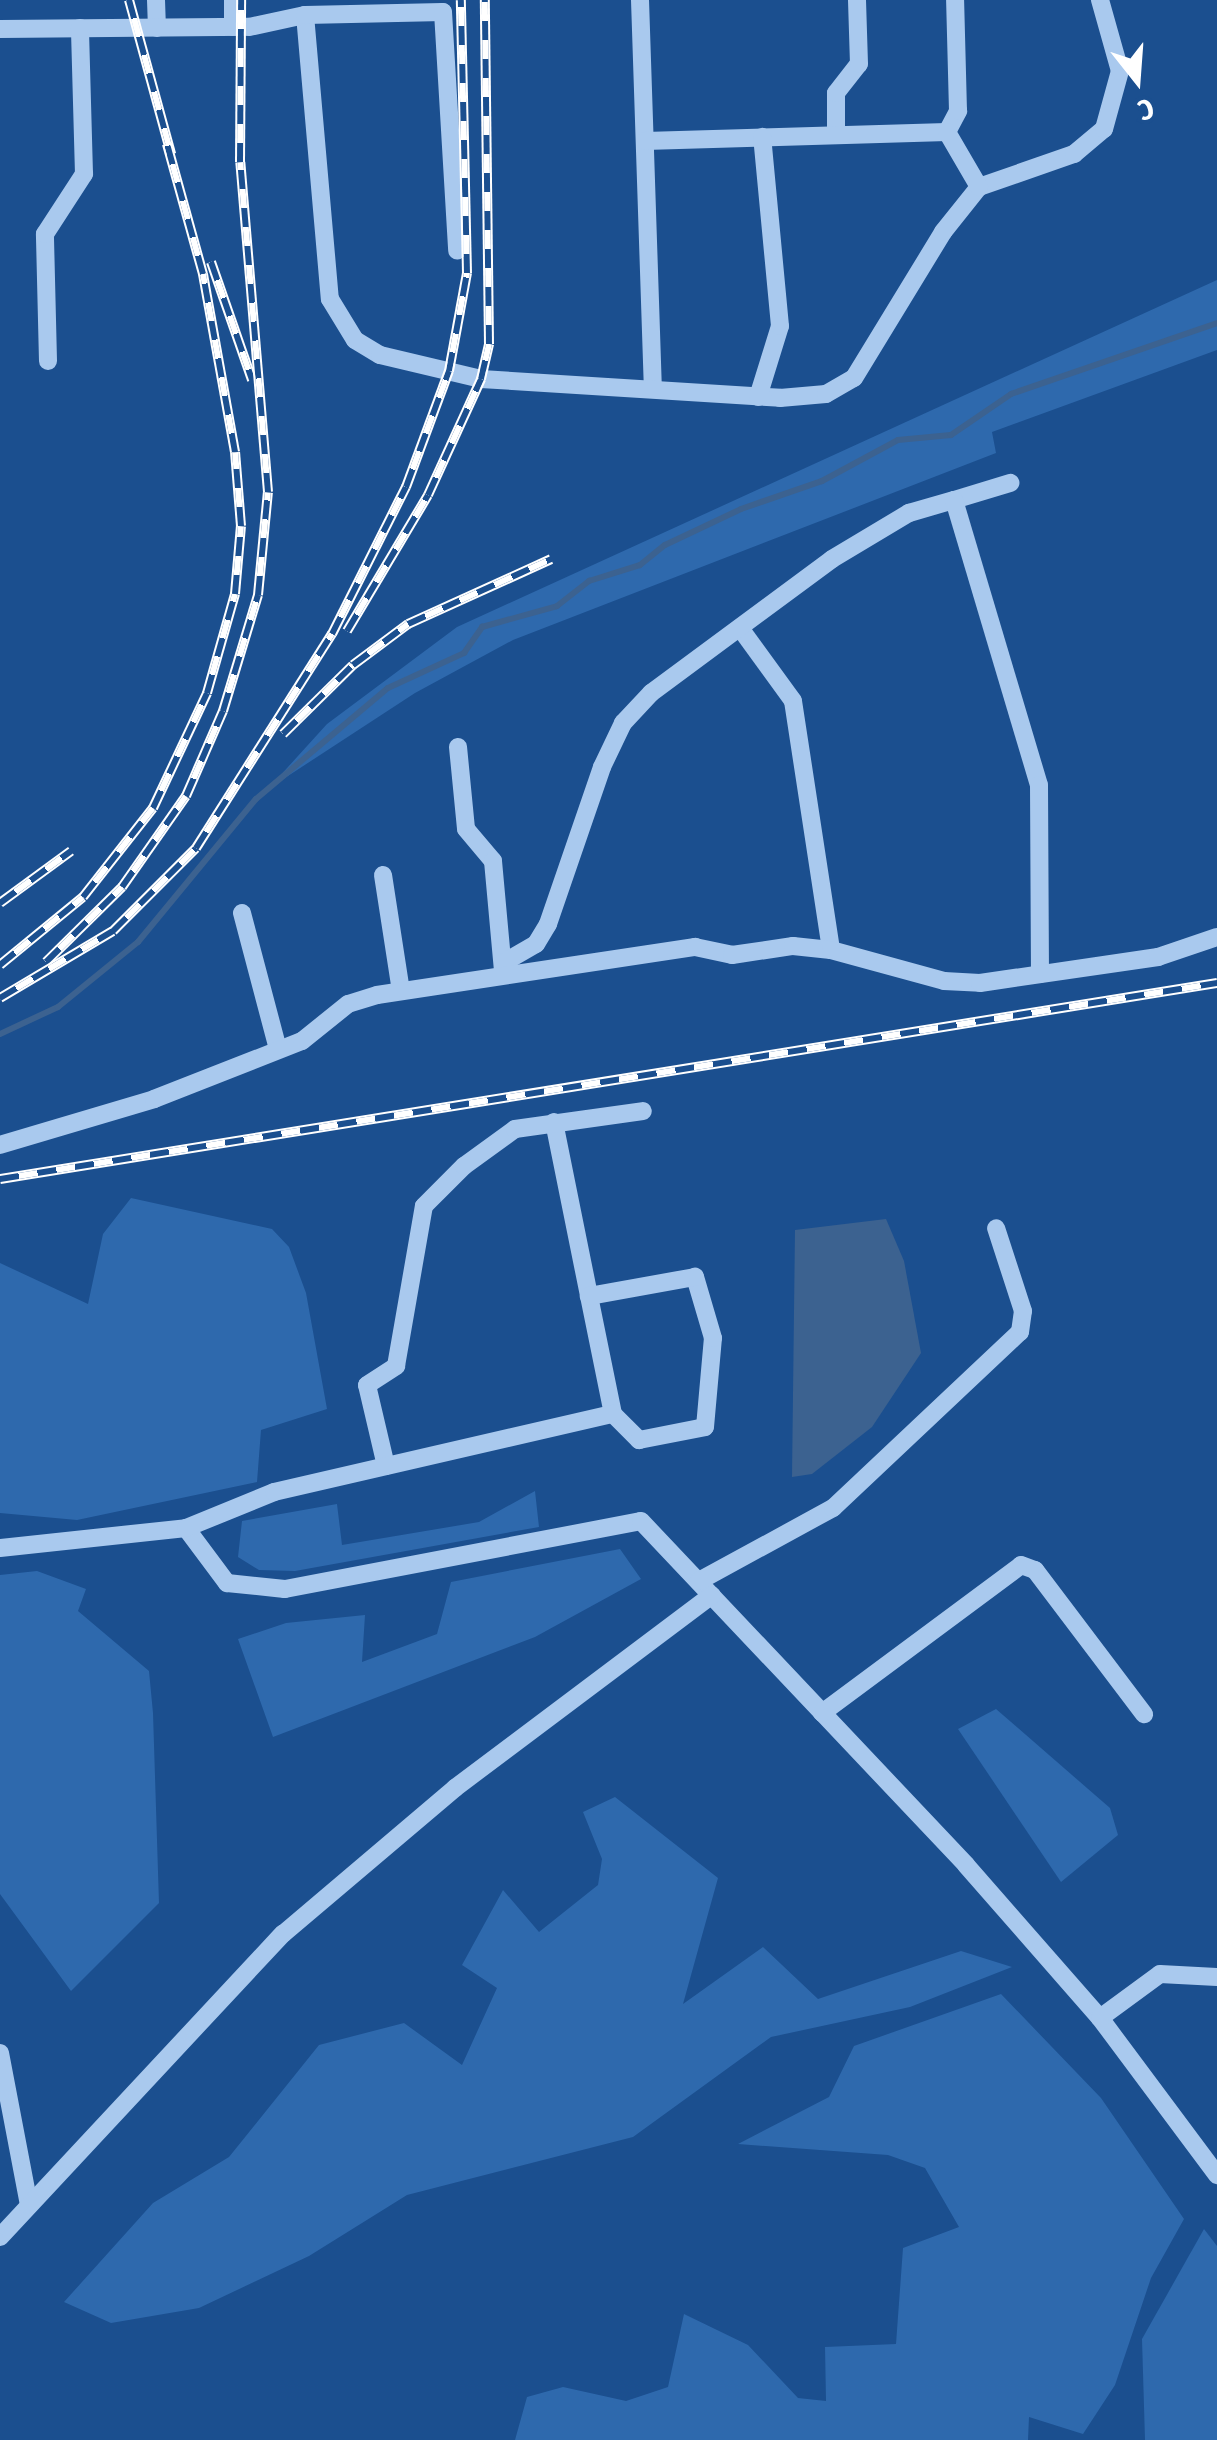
<!DOCTYPE html>
<html>
<head>
<meta charset="utf-8">
<style>
	body { margin:0 }
	#map { position:relative; width:1217px; height:2440px; overflow:hidden; background:#1b4f8f; font-family:"Fira Sans Condensed",sans-serif }
	div>[style] { position:absolute }
	.green>* { inset:0; background:#2e69ad }
	.water>* { inset:0; background:#3c6290 }
	.stream>* { height:6px; margin:-3px; padding:0 3px; transform-origin:3px; border-radius:3px; background:#3c6290 }
	.minor>* { height:18px; margin:-9px; padding:0 9px; transform-origin:9px; border-radius:9px; background:#a9c9ee }
	.rail>* { height:10px; margin-top:-5px; transform-origin:0; background:repeating-linear-gradient(90deg,#1b4f8f 0 19px,#fff 0 38px); box-sizing:border-box; border-block:2px solid #fff }
	span { translate:-50% -50%; white-space:nowrap; text-align:center; line-height:1.15; -webkit-text-stroke:10px #1b4f8f; paint-order:stroke }
	.north { position:absolute; left:1087px; top:30px; width:100px; height:100px; -webkit-text-stroke:8px #1b4f8f; paint-order:stroke; rotate:163deg; font-size:28px; font-weight:700; line-height:40px; text-align:center; color:#fff }
	.north::after { content:''; display:block; margin:auto; width:35px; height:45px; background:#fff; clip-path:polygon(50% 0,100% 100%,50% 72%,0 100%) }
</style>
</head>
<body>
<div id="map">
	<div class="green">
		<div style="clip-path:polygon(1217px 280px,1217px 350px,992px 432px,996px 453px,513px 640px,415px 693px,268px 789px,327px 724px,457px 627px)"></div>
		<div style="clip-path:polygon(131px 1198px,272px 1229px,289px 1247px,306px 1293px,327px 1409px,261px 1430px,257px 1482px,77px 1520px,0 1513px,0 1263px,88px 1304px,103px 1234px)"></div>
		<div style="clip-path:polygon(535px 1491px,539px 1527px,295px 1571px,259px 1570px,238px 1557px,242px 1521px,337px 1504px,342px 1545px,479px 1522px)"></div>
		<div style="clip-path:polygon(620px 1549px,641px 1579px,535px 1637px,273px 1737px,238px 1639px,286px 1623px,365px 1615px,362px 1662px,437px 1634px,451px 1582px)"></div>
		<div style="clip-path:polygon(37px 1571px,86px 1589px,78px 1611px,149px 1671px,153px 1713px,159px 1903px,71px 1991px,0 1894px,0 1575px)"></div>
		<div style="clip-path:polygon(996px 1709px,1110px 1808px,1118px 1835px,1061px 1882px,958px 1729px)"></div>
		<div style="clip-path:polygon(615px 1797px,718px 1878px,683px 2004px,763px 1947px,818px 1999px,961px 1951px,1012px 1967px,910px 2007px,771px 2037px,633px 2137px,407px 2195px,309px 2256px,199px 2308px,111px 2323px,64px 2302px,153px 2203px,229px 2157px,319px 2045px,404px 2023px,462px 2065px,497px 1988px,462px 1965px,503px 1890px,539px 1932px,598px 1885px,602px 1859px,583px 1812px)"></div>
		<div style="clip-path:polygon(1001px 1994px,1101px 2098px,1184px 2219px,1151px 2278px,1115px 2385px,1083px 2434px,1029px 2417px,1028px 2440px,515px 2440px,527px 2397px,563px 2387px,626px 2401px,668px 2387px,684px 2314px,748px 2345px,798px 2398px,826px 2401px,825px 2347px,896px 2344px,903px 2248px,959px 2227px,925px 2168px,888px 2155px,738px 2144px,829px 2097px,854px 2046px)"></div>
		<div style="clip-path:polygon(1204px 2229px,1217px 2246px,1217px 2440px,1145px 2440px,1142px 2339px)"></div>
	</div>
	<div class="water">
		<div style="clip-path:polygon(886px 1219px,904px 1261px,921px 1353px,872px 1427px,812px 1474px,792px 1477px,795px 1230px)"></div>
	</div>
	<div class="stream">
		<div style="left:0;top:1034px;width:64px;rotate:-25deg"></div>
		<div style="left:58px;top:1007px;width:103px;rotate:-39.1deg"></div>
		<div style="left:138px;top:942px;width:185px;rotate:-50.5deg"></div>
		<div style="left:256px;top:799px;width:172px;rotate:-40.1deg"></div>
		<div style="left:388px;top:688px;width:84px;rotate:-24.7deg"></div>
		<div style="left:464px;top:653px;width:32px;rotate:-55deg"></div>
		<div style="left:482px;top:627px;width:78px;rotate:-15.6deg"></div>
		<div style="left:557px;top:606px;width:41px;rotate:-38deg"></div>
		<div style="left:589px;top:581px;width:53px;rotate:-17.4deg"></div>
		<div style="left:640px;top:565px;width:32px;rotate:-39deg"></div>
		<div style="left:665px;top:545px;width:84px;rotate:-25.3deg"></div>
		<div style="left:741px;top:509px;width:86px;rotate:-19.1deg"></div>
		<div style="left:822px;top:481px;width:86px;rotate:-28.3deg"></div>
		<div style="left:898px;top:440px;width:53px;rotate:-5.4deg"></div>
		<div style="left:951px;top:435px;width:73px;rotate:-34.3deg"></div>
		<div style="left:1011px;top:394px;width:218px;rotate:-19deg"></div>
	</div>
	<div class="minor">
		<div style="left:156px;top:0;width:28px;rotate:88deg"></div>
		<div style="left:233px;top:0;width:27px;rotate:90deg"></div>
		<div style="left:640px;top:0;width:389px;rotate:88.1deg"></div>
		<div style="left:305px;top:15px;width:285px;rotate:85deg"></div>
		<div style="left:330px;top:299px;width:48px;rotate:58.6deg"></div>
		<div style="left:355px;top:340px;width:29px;rotate:31deg"></div>
		<div style="left:380px;top:355px;width:104px;rotate:13.4deg"></div>
		<div style="left:481px;top:379px;width:300px;rotate:3.6deg"></div>
		<div style="left:780px;top:398px;width:46px;rotate:-5deg"></div>
		<div style="left:826px;top:394px;width:32px;rotate:-30deg"></div>
		<div style="left:854px;top:378px;width:171px;rotate:-58.6deg"></div>
		<div style="left:943px;top:232px;width:58px;rotate:-51.3deg"></div>
		<div style="left:979px;top:187px;width:101px;rotate:-19.2deg"></div>
		<div style="left:1074px;top:154px;width:39px;rotate:-40deg"></div>
		<div style="left:1104px;top:129px;width:60px;rotate:-74.6deg"></div>
		<div style="left:1120px;top:71px;width:74px;rotate:-105.7deg"></div>
		<div style="left:0;top:29px;width:249px;rotate:-0.5deg"></div>
		<div style="left:249px;top:27px;width:57px;rotate:-12.1deg"></div>
		<div style="left:305px;top:15px;width:138px;rotate:-1.2deg"></div>
		<div style="left:443px;top:12px;width:239px;rotate:86.6deg"></div>
		<div style="left:947px;top:132px;width:24px;rotate:-62deg"></div>
		<div style="left:958px;top:111px;width:111px;rotate:-91.5deg"></div>
		<div style="left:836px;top:135px;width:42px;rotate:-90deg"></div>
		<div style="left:836px;top:93px;width:37px;rotate:-52deg"></div>
		<div style="left:859px;top:64px;width:64px;rotate:-91.8deg"></div>
		<div style="left:645px;top:141px;width:302px;rotate:-1.7deg"></div>
		<div style="left:947px;top:132px;width:64px;rotate:59.8deg"></div>
		<div style="left:48px;top:361px;width:127px;rotate:-91.4deg"></div>
		<div style="left:45px;top:234px;width:72px;rotate:-57deg"></div>
		<div style="left:84px;top:174px;width:146px;rotate:-91.6deg"></div>
		<div style="left:758px;top:397px;width:74px;rotate:-72.8deg"></div>
		<div style="left:780px;top:326px;width:190px;rotate:-95.4deg"></div>
		<div style="left:954px;top:500px;width:59px;rotate:-16.9deg"></div>
		<div style="left:740px;top:628px;width:90px;rotate:54deg"></div>
		<div style="left:793px;top:701px;width:252px;rotate:81.3deg"></div>
		<div style="left:458px;top:747px;width:82px;rotate:84.4deg"></div>
		<div style="left:466px;top:829px;width:42px;rotate:49.8deg"></div>
		<div style="left:493px;top:861px;width:109px;rotate:84.8deg"></div>
		<div style="left:383px;top:875px;width:117px;rotate:81.2deg"></div>
		<div style="left:242px;top:913px;width:141px;rotate:75.2deg"></div>
		<div style="left:503px;top:963px;width:38px;rotate:-30deg"></div>
		<div style="left:536px;top:944px;width:23px;rotate:-59deg"></div>
		<div style="left:548px;top:924px;width:166px;rotate:-71deg"></div>
		<div style="left:602px;top:767px;width:49px;rotate:-64.5deg"></div>
		<div style="left:623px;top:723px;width:41px;rotate:-47deg"></div>
		<div style="left:651px;top:693px;width:225px;rotate:-36.5deg"></div>
		<div style="left:832px;top:559px;width:90px;rotate:-30.9deg"></div>
		<div style="left:909px;top:513px;width:47px;rotate:-16.1deg"></div>
		<div style="left:954px;top:500px;width:297px;rotate:73.4deg"></div>
		<div style="left:1039px;top:785px;width:189px;rotate:89.7deg"></div>
		<div style="left:554px;top:1122px;width:177px;rotate:78.6deg"></div>
		<div style="left:589px;top:1296px;width:120px;rotate:78.5deg"></div>
		<div style="left:613px;top:1414px;width:37px;rotate:45deg"></div>
		<div style="left:639px;top:1440px;width:67px;rotate:-11.1deg"></div>
		<div style="left:705px;top:1427px;width:89px;rotate:-84.9deg"></div>
		<div style="left:713px;top:1338px;width:64px;rotate:-106.4deg"></div>
		<div style="left:695px;top:1277px;width:108px;rotate:169.8deg"></div>
		<div style="left:0;top:1145px;width:161px;rotate:-16.6deg"></div>
		<div style="left:154px;top:1099px;width:159px;rotate:-21.4deg"></div>
		<div style="left:302px;top:1041px;width:59px;rotate:-38.8deg"></div>
		<div style="left:348px;top:1004px;width:30px;rotate:-17deg"></div>
		<div style="left:377px;top:995px;width:322px;rotate:-8.6deg"></div>
		<div style="left:695px;top:947px;width:38px;rotate:12deg"></div>
		<div style="left:732px;top:955px;width:62px;rotate:-8.4deg"></div>
		<div style="left:793px;top:946px;width:38px;rotate:6deg"></div>
		<div style="left:831px;top:950px;width:117px;rotate:15.3deg"></div>
		<div style="left:944px;top:981px;width:36px;rotate:3deg"></div>
		<div style="left:980px;top:983px;width:180px;rotate:-8.3deg"></div>
		<div style="left:1158px;top:957px;width:62px;rotate:-18.7deg"></div>
		<div style="left:386px;top:1466px;width:83px;rotate:-103.2deg"></div>
		<div style="left:367px;top:1385px;width:35px;rotate:-33deg"></div>
		<div style="left:396px;top:1366px;width:162px;rotate:-80.1deg"></div>
		<div style="left:424px;top:1206px;width:57px;rotate:-45deg"></div>
		<div style="left:464px;top:1166px;width:63px;rotate:-36deg"></div>
		<div style="left:515px;top:1129px;width:129px;rotate:-8deg"></div>
		<div style="left:186px;top:1528px;width:69px;rotate:53.3deg"></div>
		<div style="left:227px;top:1583px;width:58px;rotate:5.9deg"></div>
		<div style="left:285px;top:1589px;width:362px;rotate:-10.8deg"></div>
		<div style="left:641px;top:1521px;width:473px;rotate:46.6deg"></div>
		<div style="left:966px;top:1865px;width:203px;rotate:48.8deg"></div>
		<div style="left:1100px;top:2018px;width:196px;rotate:53.3deg"></div>
		<div style="left:0;top:1548px;width:187px;rotate:-6.1deg"></div>
		<div style="left:186px;top:1528px;width:95px;rotate:-22.2deg"></div>
		<div style="left:274px;top:1492px;width:348px;rotate:-13deg"></div>
		<div style="left:699px;top:1581px;width:153px;rotate:-28.6deg"></div>
		<div style="left:833px;top:1508px;width:257px;rotate:-43.3deg"></div>
		<div style="left:1020px;top:1332px;width:21px;rotate:-82deg"></div>
		<div style="left:1023px;top:1311px;width:87px;rotate:-108deg"></div>
		<div style="left:822px;top:1713px;width:248px;rotate:-36.6deg"></div>
		<div style="left:1021px;top:1565px;width:15px;rotate:20deg"></div>
		<div style="left:1035px;top:1570px;width:181px;rotate:52.9deg"></div>
		<div style="left:1100px;top:2018px;width:74px;rotate:-36.3deg"></div>
		<div style="left:1160px;top:1974px;width:57px;rotate:3deg"></div>
		<div style="left:0;top:2053px;width:155px;rotate:79.2deg"></div>
		<div style="left:0;top:2237px;width:415px;rotate:-47deg"></div>
		<div style="left:283px;top:1934px;width:226px;rotate:-40.3deg"></div>
		<div style="left:455px;top:1788px;width:321px;rotate:-36.9deg"></div>
	</div>
	<div class="rail">
		<div style="left:129px;top:0;width:160px;rotate:74.7deg"></div>
		<div style="left:211px;top:262px;width:125px;rotate:70.8deg"></div>
		<div style="left:347px;top:631px;width:158px;rotate:-59.2deg"></div>
		<div style="left:428px;top:495px;width:128px;rotate:-65.4deg"></div>
		<div style="left:481px;top:379px;width:36px;rotate:-77deg"></div>
		<div style="left:489px;top:344px;width:344px;rotate:-90.7deg"></div>
		<div style="left:283px;top:734px;width:98px;rotate:-44.6deg"></div>
		<div style="left:353px;top:665px;width:69px;rotate:-36.7deg"></div>
		<div style="left:408px;top:624px;width:157px;rotate:-24.4deg"></div>
		<div style="left:0;top:903px;width:88px;rotate:-36.2deg"></div>
		<div style="left:46px;top:962px;width:107px;rotate:-44.6deg"></div>
		<div style="left:122px;top:887px;width:111px;rotate:-54.9deg"></div>
		<div style="left:186px;top:796px;width:93px;rotate:-66.5deg"></div>
		<div style="left:223px;top:711px;width:121px;rotate:-73.2deg"></div>
		<div style="left:258px;top:595px;width:103px;rotate:-84.5deg"></div>
		<div style="left:268px;top:492px;width:331px;rotate:-94.8deg"></div>
		<div style="left:240px;top:162px;width:162px;rotate:-89.6deg"></div>
		<div style="left:0;top:965px;width:107px;rotate:-39.3deg"></div>
		<div style="left:83px;top:897px;width:113px;rotate:-51.8deg"></div>
		<div style="left:153px;top:808px;width:127px;rotate:-64.8deg"></div>
		<div style="left:207px;top:693px;width:103px;rotate:-74.2deg"></div>
		<div style="left:235px;top:594px;width:68px;rotate:-85deg"></div>
		<div style="left:241px;top:526px;width:74px;rotate:-94.6deg"></div>
		<div style="left:235px;top:452px;width:181px;rotate:-100.2deg"></div>
		<div style="left:203px;top:274px;width:135px;rotate:-105.5deg"></div>
		<div style="left:0;top:998px;width:131px;rotate:-30.7deg"></div>
		<div style="left:113px;top:931px;width:117px;rotate:-45deg"></div>
		<div style="left:196px;top:848px;width:254px;rotate:-57.6deg"></div>
		<div style="left:332px;top:634px;width:165px;rotate:-63.3deg"></div>
		<div style="left:406px;top:487px;width:124px;rotate:-69.7deg"></div>
		<div style="left:449px;top:371px;width:100px;rotate:-79.6deg"></div>
		<div style="left:467px;top:273px;width:273px;rotate:-91.3deg"></div>
		<div style="left:0;top:1179px;width:1233px;rotate:-9.15deg"></div>
	</div>
	<div class="north">С</div>
</div>
</body>
</html>
